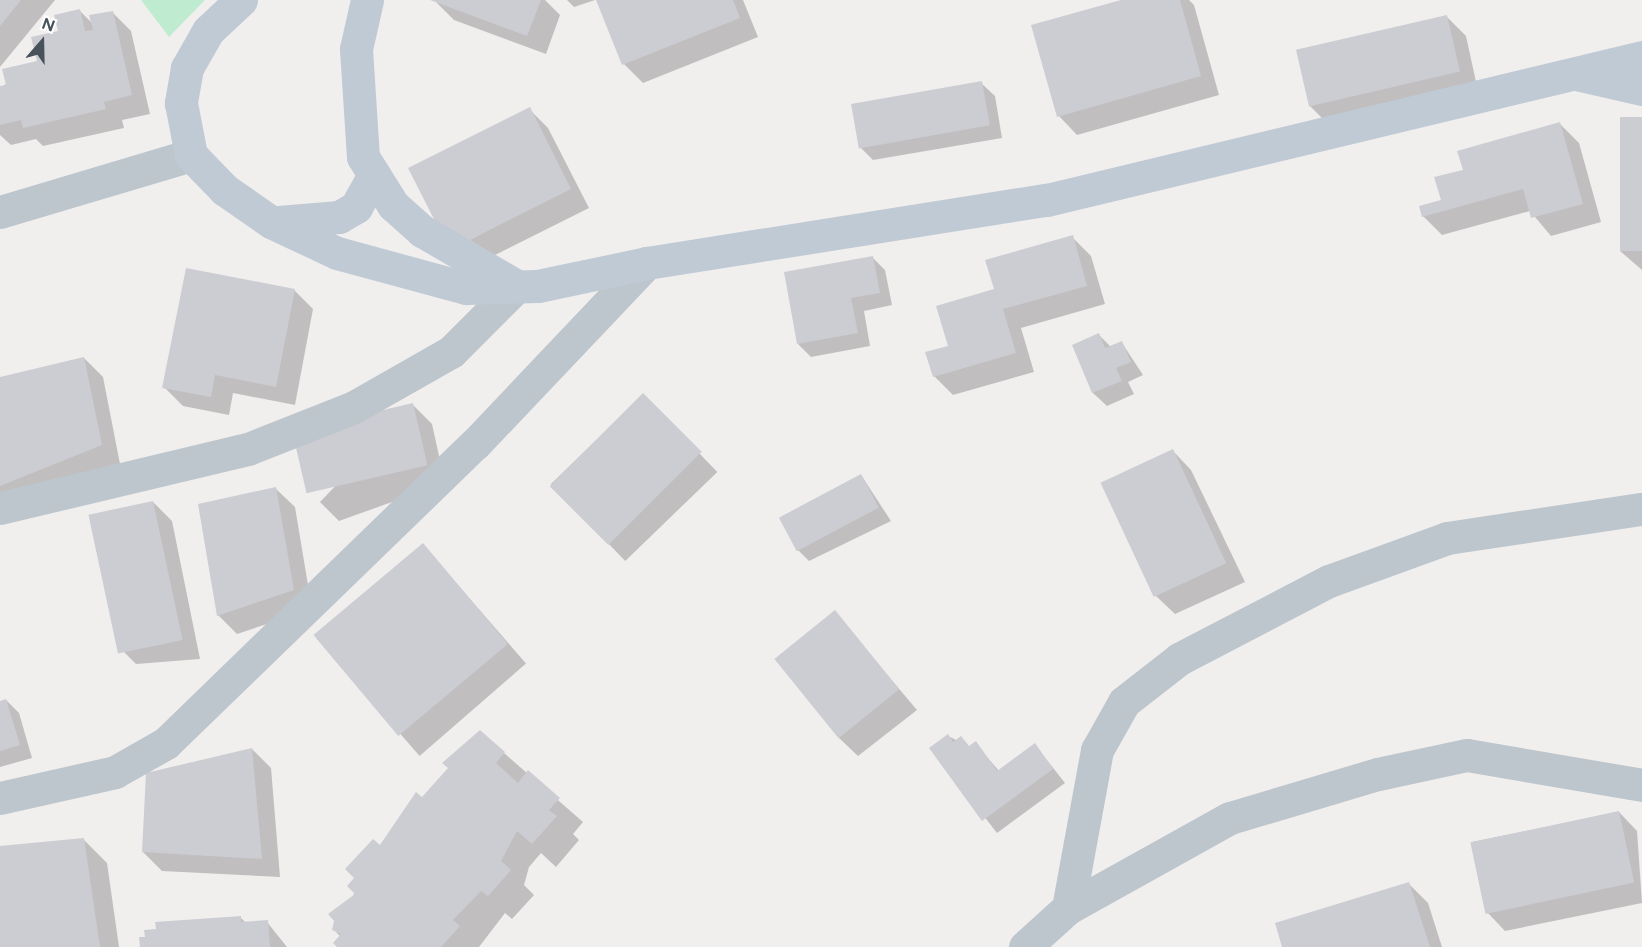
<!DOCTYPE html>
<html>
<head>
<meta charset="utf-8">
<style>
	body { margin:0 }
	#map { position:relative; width:1642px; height:947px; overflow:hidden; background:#f1eeee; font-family:Figtree,sans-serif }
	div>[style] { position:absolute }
	.green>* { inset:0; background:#bfecd0 }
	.shadow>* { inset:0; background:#0003; transform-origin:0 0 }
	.building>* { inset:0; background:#cccdd2; transform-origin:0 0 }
	.minor>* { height:33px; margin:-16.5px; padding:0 16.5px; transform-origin:16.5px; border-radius:16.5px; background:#bdc6cc }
	.tertiary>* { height:33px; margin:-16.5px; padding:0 16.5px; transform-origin:16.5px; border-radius:16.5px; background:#bdc6cc }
	.secondary>* { height:33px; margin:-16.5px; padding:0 16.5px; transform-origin:16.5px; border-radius:16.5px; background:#c0cad4 }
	span { translate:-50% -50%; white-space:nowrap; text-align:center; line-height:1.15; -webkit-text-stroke:4.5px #fff; paint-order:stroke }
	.north { position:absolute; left:12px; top:12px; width:60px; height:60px; -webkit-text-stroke:4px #fff; paint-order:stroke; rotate:20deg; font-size:16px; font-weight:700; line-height:24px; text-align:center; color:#48525a }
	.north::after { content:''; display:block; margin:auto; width:21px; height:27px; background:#48525a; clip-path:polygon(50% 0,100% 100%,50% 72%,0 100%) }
</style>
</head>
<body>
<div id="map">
	<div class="green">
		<div style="clip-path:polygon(141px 0,205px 0,169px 37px)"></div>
	</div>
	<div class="shadow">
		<div style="clip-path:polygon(0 0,55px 0,0 67px)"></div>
		<div style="clip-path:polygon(545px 0,560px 15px,546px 54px,454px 20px,434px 0)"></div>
		<div style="clip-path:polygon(567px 0,595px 0,574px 7px)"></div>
		<div style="clip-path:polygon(597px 0,743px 0,758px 37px,643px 83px,624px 64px)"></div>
		<div style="clip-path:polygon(1126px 0,1189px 0,1194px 5px,1219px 95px,1077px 135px,1059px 116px)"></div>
		<div style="clip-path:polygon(80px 11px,93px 24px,112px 12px,131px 31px,150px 114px,122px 120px,124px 128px,43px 146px,36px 139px,11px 145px,0 135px,0 88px,39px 62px)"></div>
		<div style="clip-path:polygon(1447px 17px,1466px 36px,1478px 91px,1328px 124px,1309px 105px)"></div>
		<div style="clip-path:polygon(981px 83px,995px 96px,1002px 138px,873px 160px,860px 147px)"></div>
		<div style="clip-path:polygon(529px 109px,548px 128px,589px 208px,485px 260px,461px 252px)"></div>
		<div style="clip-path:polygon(1642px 119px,1642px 270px,1620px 251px)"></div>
		<div style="clip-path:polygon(1560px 124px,1579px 143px,1601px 222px,1551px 236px,1530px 211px,1442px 235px,1423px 216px,1443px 201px,1465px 171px)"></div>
		<div style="clip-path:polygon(1072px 237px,1091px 256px,1105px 304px,1021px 328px,1034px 372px,953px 395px,934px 376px,950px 347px,996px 291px)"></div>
		<div style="clip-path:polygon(872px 257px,885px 270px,892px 305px,864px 311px,870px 346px,811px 357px,798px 344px)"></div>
		<div style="clip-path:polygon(294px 290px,313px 309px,295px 405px,233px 393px,229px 415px,183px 406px,164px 387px)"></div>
		<div style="clip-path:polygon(1099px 335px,1111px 347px,1122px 343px,1143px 375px,1128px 382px,1134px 394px,1107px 406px,1093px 393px,1074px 345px)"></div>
		<div style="clip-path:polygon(84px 358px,103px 377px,120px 464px,0 512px,0 378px)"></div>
		<div style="left:643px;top:395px;width:107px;height:128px;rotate:46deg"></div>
		<div style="clip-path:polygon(413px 405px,432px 424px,445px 483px,339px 521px,320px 502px)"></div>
		<div style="clip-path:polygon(1173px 451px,1191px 470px,1245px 582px,1175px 614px,1156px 596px,1103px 483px)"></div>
		<div style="clip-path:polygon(861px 475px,891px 521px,809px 561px,796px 548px)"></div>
		<div style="clip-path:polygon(276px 489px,295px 507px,312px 609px,237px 634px,218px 615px)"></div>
		<div style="clip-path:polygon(153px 502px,172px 521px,200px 659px,136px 664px,117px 645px)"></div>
		<div style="left:423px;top:545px;width:157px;height:141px;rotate:49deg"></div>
		<div style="clip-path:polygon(834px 612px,917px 710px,858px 756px,839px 738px)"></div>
		<div style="clip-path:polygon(6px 700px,19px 713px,32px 758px,0 767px,0 702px)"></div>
		<div style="clip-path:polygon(948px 736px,970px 747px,975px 743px,999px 771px,1035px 745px,1065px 783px,997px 833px,931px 748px)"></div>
		<div style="clip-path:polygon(252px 749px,271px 768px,280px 877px,162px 871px,143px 852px)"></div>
		<div style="clip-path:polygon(504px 753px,583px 822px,573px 834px,579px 840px,556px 867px,541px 853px,529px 867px,524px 885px,534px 895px,512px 919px,505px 913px,479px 947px,338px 947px,340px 936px,334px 930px,380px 847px,422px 799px)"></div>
		<div style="clip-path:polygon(1619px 812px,1637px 831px,1642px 903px,1505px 931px,1487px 912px,1472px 842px)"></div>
		<div style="clip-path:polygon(83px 839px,107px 863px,119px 947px,0 947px,0 847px)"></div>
		<div style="clip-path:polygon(1409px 884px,1428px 903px,1442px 947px,1283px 947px)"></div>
		<div style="clip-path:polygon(240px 917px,246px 923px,267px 922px,287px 947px,142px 947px)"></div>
	</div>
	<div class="building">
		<div style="clip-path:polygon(0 0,21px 0,0 26px)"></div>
		<div style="clip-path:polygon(430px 0,541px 0,527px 36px)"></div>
		<div style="clip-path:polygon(596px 0,733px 0,740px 18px,622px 65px)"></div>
		<div style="clip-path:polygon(1121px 0,1180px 0,1201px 76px,1057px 117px,1031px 25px)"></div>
		<div style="clip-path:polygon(80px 9px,85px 31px,93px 30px,89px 15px,113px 11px,132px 95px,104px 102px,106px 109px,23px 128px,21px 120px,0 125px,0 86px,6px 85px,2px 69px,37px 61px,31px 37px,58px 31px,54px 15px)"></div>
		<div style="left:1447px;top:15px;width:58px;height:155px;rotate:77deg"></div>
		<div style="left:982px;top:81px;width:45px;height:133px;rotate:80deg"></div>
		<div style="clip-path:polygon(530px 107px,571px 189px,466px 242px,441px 233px,408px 168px)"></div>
		<div style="left:1620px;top:117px;width:22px;height:134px"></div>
		<div style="clip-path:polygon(1560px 122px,1583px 204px,1531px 218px,1523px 189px,1422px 217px,1419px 206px,1441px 200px,1434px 177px,1463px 170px,1457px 151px)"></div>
		<div style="clip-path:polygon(1073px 235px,1087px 286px,1003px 309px,1016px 353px,933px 377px,925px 352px,948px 346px,936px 306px,994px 289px,985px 260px)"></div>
		<div style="clip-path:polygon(873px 256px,880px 293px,851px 298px,858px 333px,797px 344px,784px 272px)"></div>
		<div style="clip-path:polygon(186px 268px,295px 289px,276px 387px,215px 375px,211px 397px,162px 388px)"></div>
		<div style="clip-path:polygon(1099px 333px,1105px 348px,1122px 341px,1131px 362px,1116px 368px,1122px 381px,1092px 393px,1072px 345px)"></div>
		<div style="clip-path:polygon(84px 357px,102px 445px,0 486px,0 377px)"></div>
		<div style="left:643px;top:393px;width:83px;height:132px;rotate:45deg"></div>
		<div style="left:413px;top:403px;width:64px;height:124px;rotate:77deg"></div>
		<div style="left:1173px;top:449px;width:126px;height:80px;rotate:65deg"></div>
		<div style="left:861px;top:474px;width:38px;height:93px;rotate:62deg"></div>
		<div style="clip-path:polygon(276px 487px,294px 590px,217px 616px,198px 504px)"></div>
		<div style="left:153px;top:501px;width:142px;height:66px;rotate:78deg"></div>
		<div style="left:423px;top:543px;width:132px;height:143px;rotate:50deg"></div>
		<div style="left:835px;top:610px;width:102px;height:78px;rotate:51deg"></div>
		<div style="clip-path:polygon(6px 699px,20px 745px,0 751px,0 701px)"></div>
		<div style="clip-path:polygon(480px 730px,505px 752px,496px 763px,518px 783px,528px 770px,560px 798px,549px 810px,557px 816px,532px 844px,517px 831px,501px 861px,511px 870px,488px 896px,481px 891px,453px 920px,460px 926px,441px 947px,337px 947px,333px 943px,341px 934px,332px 930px,334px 921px,328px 914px,355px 894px,347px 886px,354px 878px,345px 869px,373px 839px,380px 845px,416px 792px,422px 797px,448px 768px,442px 763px)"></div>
		<div style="clip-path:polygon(948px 734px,953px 742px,961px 736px,969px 746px,976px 741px,997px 771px,1035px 743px,1053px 769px,982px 821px,929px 748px)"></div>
		<div style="clip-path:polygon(252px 748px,262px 859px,142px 852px,146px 773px)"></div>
		<div style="left:1619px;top:811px;width:73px;height:152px;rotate:78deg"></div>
		<div style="clip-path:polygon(84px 838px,100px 947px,0 947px,0 846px)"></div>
		<div style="clip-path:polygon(1409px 882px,1430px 947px,1282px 947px,1275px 923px)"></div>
		<div style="clip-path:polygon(241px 916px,241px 922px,268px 920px,270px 947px,140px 947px,139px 937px,145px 937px,144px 930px,156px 929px,155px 922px)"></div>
	</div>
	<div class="minor">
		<div style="left:0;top:508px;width:255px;rotate:-13.4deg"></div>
		<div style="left:248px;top:449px;width:114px;rotate:-21.6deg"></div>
		<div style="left:354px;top:407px;width:112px;rotate:-29.6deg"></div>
		<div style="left:451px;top:352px;width:93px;rotate:-45deg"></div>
		<div style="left:0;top:798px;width:118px;rotate:-12.7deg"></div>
		<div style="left:115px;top:772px;width:59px;rotate:-29.6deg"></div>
		<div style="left:166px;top:743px;width:430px;rotate:-44.1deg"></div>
		<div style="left:475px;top:444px;width:250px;rotate:-46.5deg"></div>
		<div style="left:1068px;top:908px;width:161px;rotate:-79.6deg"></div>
		<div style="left:1097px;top:750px;width:55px;rotate:-60.6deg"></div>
		<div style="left:1124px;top:702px;width:70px;rotate:-38deg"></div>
		<div style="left:1179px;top:659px;width:169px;rotate:-27.5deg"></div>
		<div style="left:1329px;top:581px;width:126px;rotate:-20deg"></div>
		<div style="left:1447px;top:538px;width:197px;rotate:-8.5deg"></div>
	</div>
	<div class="tertiary">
		<div style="left:0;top:212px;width:199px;rotate:-16.6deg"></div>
		<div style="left:1025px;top:947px;width:58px;rotate:-42.2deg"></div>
		<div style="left:1068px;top:908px;width:185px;rotate:-29.1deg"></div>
		<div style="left:1230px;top:818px;width:154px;rotate:-16.6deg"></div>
		<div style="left:1378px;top:774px;width:91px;rotate:-12.1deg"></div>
		<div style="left:1467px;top:755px;width:178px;rotate:9.7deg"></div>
	</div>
	<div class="secondary">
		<div style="left:241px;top:0;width:45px;rotate:136.8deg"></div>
		<div style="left:208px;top:31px;width:43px;rotate:119.6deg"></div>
		<div style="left:187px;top:68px;width:36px;rotate:100deg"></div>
		<div style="left:181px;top:103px;width:53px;rotate:79.1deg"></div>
		<div style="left:191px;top:155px;width:49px;rotate:45.8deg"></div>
		<div style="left:225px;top:190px;width:56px;rotate:34.8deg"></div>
		<div style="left:271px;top:222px;width:73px;rotate:25.2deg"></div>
		<div style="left:337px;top:253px;width:134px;rotate:15.2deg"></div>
		<div style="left:466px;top:288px;width:72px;rotate:-1.6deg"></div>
		<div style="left:538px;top:286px;width:111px;rotate:-11.9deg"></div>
		<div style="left:647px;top:263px;width:405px;rotate:-9deg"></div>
		<div style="left:1047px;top:200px;width:612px;rotate:-13.51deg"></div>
		<div style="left:367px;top:0;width:50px;rotate:102.7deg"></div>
		<div style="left:356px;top:49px;width:108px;rotate:86.3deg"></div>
		<div style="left:363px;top:157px;width:57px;rotate:58deg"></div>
		<div style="left:393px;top:205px;width:39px;rotate:42deg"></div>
		<div style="left:422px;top:231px;width:110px;rotate:30.1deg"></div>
		<div style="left:1580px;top:75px;width:64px;rotate:12.7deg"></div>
		<div style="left:279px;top:222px;width:60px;rotate:-4.8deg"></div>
		<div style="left:339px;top:217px;width:20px;rotate:-30deg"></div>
		<div style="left:356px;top:207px;width:37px;rotate:-61deg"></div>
	</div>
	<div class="north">N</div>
</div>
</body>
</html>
